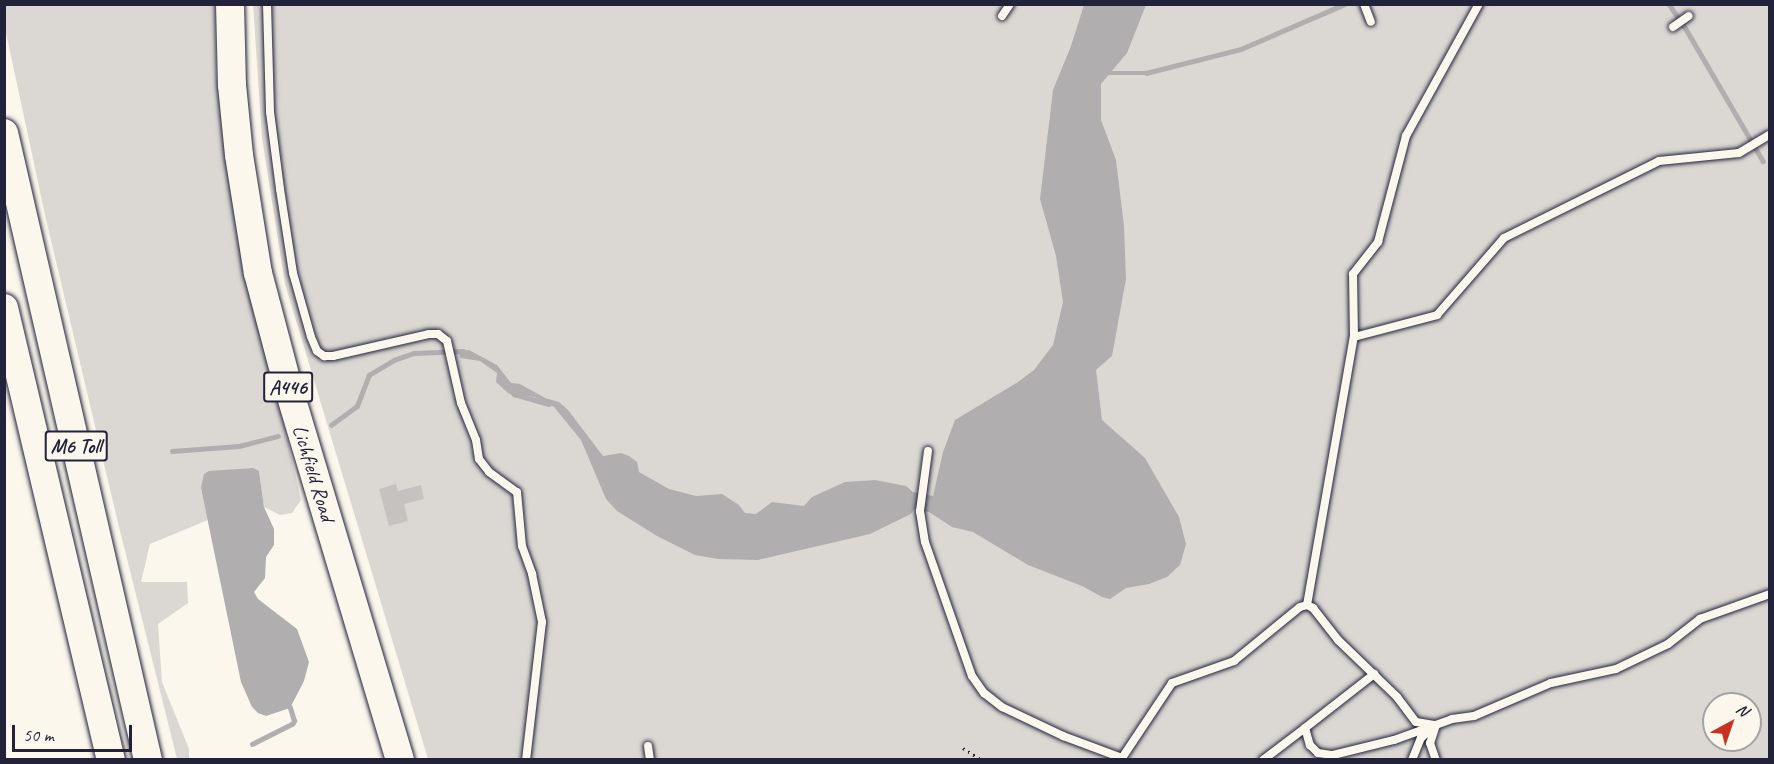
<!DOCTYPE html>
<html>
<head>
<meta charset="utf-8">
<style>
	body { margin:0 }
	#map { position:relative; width:1774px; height:764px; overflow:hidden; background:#fbf7ec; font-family:Caveat,sans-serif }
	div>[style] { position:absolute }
	.green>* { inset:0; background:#dbd8d3 }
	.water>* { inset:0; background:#b1aeb0 }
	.stream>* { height:4.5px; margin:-2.25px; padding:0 2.25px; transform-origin:2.25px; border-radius:2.25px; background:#b1aeb0 }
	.building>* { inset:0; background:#c6c2c0 }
	.path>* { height:3px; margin-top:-1.5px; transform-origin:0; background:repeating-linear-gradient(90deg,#22223b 0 1.5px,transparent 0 6px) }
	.roads { filter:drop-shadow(0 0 2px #22223b) drop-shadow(0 0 2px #22223b) }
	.lane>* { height:8px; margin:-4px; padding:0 4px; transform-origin:4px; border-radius:4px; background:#fbf7ec }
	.highway>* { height:28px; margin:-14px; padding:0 14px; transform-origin:14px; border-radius:14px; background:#fbf7ec }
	span { translate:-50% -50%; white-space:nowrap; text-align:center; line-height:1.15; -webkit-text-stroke:4.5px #fbf7ec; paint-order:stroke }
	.shield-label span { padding:2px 4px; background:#fbf7ec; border:2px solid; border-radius:4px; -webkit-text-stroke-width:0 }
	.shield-label { font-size:20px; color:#22223b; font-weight:700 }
	.street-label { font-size:21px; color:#22223b }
	.frame { position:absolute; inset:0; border:6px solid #22223b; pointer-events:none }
	.north { position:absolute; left:1702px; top:692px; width:60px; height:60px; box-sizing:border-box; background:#fbf7ec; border:2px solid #a4a2a5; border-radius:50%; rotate:40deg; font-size:16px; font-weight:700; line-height:24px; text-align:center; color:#22223b }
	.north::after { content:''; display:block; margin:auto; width:21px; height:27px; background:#c8321e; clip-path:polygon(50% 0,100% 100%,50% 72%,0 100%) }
	.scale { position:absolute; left:12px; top:725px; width:120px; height:27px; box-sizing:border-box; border:3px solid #22223b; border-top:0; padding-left:8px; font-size:18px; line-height:21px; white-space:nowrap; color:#22223b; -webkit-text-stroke:4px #fbf7ec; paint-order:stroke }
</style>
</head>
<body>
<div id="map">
	<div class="green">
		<div style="clip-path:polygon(4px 5px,215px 5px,216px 73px,227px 169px,301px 500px,292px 513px,280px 515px,264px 507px,259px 471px,248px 468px,201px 488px,208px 520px,150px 544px,141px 582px,187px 582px,188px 603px,158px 624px,162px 682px,189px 749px,189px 759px,177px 759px,118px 523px,45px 215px,5px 28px)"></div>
		<div style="clip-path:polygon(evenodd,253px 5px,1769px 5px,1769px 759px,428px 759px,285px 284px,262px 138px,253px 5px,1714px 704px,1750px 704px,1750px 740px,1714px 740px,1714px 704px)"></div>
	</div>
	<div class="water">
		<div style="clip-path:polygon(1084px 5px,1146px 5px,1127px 53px,1101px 84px,1101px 120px,1116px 160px,1124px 226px,1126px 279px,1112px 356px,1096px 370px,1102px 420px,1145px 458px,1179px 517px,1186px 544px,1180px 565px,1167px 577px,1149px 584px,1126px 588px,1110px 599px,1102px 597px,1082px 586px,1028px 565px,973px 532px,952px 527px,929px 512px,914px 509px,911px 514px,870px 534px,758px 560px,718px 559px,695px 555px,657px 536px,617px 511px,606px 499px,581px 440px,554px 407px,534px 397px,508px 393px,496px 382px,497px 373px,490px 368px,480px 361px,460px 358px,459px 351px,469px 350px,497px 365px,511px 383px,520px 384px,545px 398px,559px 402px,568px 410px,603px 456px,621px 453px,629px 456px,637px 462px,639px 472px,669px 489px,696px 496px,722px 494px,739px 505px,745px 513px,756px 514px,772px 502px,804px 506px,812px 497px,845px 482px,875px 480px,906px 486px,913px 492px,933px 496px,943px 452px,955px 420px,1018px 382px,1034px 370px,1053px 345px,1063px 302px,1056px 256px,1040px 199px,1053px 90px,1071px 46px)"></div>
		<div style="clip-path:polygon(253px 468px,259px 471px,264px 507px,274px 529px,274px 545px,266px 557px,265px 578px,254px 592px,258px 599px,297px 629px,309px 662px,304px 681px,290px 708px,266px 716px,258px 713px,252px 707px,241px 682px,201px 488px,204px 474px,209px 471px)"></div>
	</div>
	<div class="stream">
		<div style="left:1669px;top:4px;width:30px;rotate:56deg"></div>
		<div style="left:1686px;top:29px;width:153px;rotate:59.7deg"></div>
		<div style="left:1105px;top:73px;width:41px"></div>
		<div style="left:1146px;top:73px;width:98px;rotate:-14.2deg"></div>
		<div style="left:1241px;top:49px;width:113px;rotate:-23.4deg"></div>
		<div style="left:510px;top:390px;width:6px;rotate:45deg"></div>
		<div style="left:514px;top:394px;width:36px;rotate:16deg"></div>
		<div style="left:331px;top:425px;width:32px;rotate:-36deg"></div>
		<div style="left:357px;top:406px;width:33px;rotate:-69deg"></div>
		<div style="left:369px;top:375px;width:29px;rotate:-31deg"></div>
		<div style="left:394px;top:360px;width:21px;rotate:-19deg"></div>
		<div style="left:414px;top:353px;width:49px;rotate:-2.3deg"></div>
		<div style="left:172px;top:451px;width:67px;rotate:-4.3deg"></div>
		<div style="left:239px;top:446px;width:40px;rotate:-14.4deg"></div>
		<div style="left:252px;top:744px;width:45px;rotate:-26.6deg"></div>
		<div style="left:292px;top:724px;width:4px;rotate:-56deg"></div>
		<div style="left:294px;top:721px;width:14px;rotate:-107deg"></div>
	</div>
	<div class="building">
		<div style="clip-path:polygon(396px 484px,398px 491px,421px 485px,424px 499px,404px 504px,408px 521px,389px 526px,379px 489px)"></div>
	</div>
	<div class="path">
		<div style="left:963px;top:748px;width:22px;rotate:32deg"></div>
	</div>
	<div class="roads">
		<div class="lane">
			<div style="left:267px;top:4px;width:108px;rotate:88.4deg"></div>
			<div style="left:270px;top:112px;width:78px;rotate:82.6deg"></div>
			<div style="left:280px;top:189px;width:85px;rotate:81.2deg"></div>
			<div style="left:293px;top:273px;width:66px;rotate:74.3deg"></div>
			<div style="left:311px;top:337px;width:15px;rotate:67deg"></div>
			<div style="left:317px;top:351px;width:9px;rotate:36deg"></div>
			<div style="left:324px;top:356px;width:9px"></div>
			<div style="left:333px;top:356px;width:98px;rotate:-12.9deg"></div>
			<div style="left:429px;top:334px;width:9px"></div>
			<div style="left:438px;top:334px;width:11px;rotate:38deg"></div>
			<div style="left:447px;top:341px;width:64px;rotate:77.3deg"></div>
			<div style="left:461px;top:403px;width:40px;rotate:68deg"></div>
			<div style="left:476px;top:440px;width:19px;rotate:81deg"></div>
			<div style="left:479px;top:459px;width:16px;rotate:52deg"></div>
			<div style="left:489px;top:472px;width:34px;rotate:36deg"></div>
			<div style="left:517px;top:492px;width:54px;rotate:84.7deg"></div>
			<div style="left:522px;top:546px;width:30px;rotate:70deg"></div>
			<div style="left:532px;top:574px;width:49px;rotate:78.2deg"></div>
			<div style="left:542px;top:622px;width:139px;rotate:96.6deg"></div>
			<div style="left:1364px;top:4px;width:19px;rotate:69deg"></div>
			<div style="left:1002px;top:16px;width:14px;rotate:-56deg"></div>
			<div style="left:1673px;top:27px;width:19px;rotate:-35deg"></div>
			<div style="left:1354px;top:337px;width:86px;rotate:-14.8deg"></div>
			<div style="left:1437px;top:315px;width:102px;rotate:-49deg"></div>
			<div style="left:1504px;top:238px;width:173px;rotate:-26.4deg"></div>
			<div style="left:1659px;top:161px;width:80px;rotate:-5.7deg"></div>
			<div style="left:1739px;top:153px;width:35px;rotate:-31deg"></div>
			<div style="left:928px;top:451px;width:61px;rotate:97.6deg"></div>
			<div style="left:920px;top:511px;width:31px;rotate:81deg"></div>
			<div style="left:925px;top:542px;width:142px;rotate:70.7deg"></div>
			<div style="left:972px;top:676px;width:21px;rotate:55deg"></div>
			<div style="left:984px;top:693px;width:23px;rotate:38deg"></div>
			<div style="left:1002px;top:707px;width:68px;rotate:25.4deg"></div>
			<div style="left:1063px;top:736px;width:63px;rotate:20.4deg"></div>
			<div style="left:1122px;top:758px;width:90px;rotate:-56.3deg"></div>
			<div style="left:1172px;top:683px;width:66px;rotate:-19.5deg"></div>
			<div style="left:1234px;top:661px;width:85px;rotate:-39.3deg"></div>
			<div style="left:1300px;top:607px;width:7px;rotate:-16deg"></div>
			<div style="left:1307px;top:605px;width:7px;rotate:27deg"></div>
			<div style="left:1313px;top:608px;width:41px;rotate:52deg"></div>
			<div style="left:1338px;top:640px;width:82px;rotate:44deg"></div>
			<div style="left:1397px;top:697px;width:31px;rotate:53deg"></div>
			<div style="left:1416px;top:722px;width:20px;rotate:9deg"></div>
			<div style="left:1436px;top:725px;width:19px;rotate:108deg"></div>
			<div style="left:1430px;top:743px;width:18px;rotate:71deg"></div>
			<div style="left:1307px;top:605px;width:272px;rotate:-80.1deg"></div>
			<div style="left:1354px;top:337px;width:63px;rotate:-90.9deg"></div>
			<div style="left:1353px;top:274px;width:41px;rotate:-52deg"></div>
			<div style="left:1378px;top:242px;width:110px;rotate:-75.2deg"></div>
			<div style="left:1406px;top:136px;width:151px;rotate:-61.1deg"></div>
			<div style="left:1305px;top:728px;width:88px;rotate:-38deg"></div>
			<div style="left:648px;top:746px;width:14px;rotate:82deg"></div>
			<div style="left:1263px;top:760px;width:53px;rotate:-37.3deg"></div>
			<div style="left:1305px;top:728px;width:18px;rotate:74deg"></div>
			<div style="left:1310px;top:745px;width:11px;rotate:45deg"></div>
			<div style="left:1318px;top:753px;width:15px;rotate:8deg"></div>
			<div style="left:1333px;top:755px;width:63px;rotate:-13.8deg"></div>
			<div style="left:1394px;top:740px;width:62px;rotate:-19.9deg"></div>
			<div style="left:1452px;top:719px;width:22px;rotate:-8deg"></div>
			<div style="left:1474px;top:716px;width:84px;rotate:-23.2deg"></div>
			<div style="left:1551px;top:683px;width:66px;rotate:-12.2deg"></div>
			<div style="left:1616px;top:669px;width:58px;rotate:-25.7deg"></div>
			<div style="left:1668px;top:644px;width:41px;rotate:-38deg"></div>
			<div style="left:1700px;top:619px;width:74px;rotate:-19.7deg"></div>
			<div style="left:1412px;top:760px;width:24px;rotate:-68deg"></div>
			<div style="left:1421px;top:738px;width:15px;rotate:-42deg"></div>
		</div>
		<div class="highway">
			<div style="left:230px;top:4px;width:81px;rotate:88.6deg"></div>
			<div style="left:232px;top:85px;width:70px;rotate:84.3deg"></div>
			<div style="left:239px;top:155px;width:120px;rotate:80.9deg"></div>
			<div style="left:258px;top:273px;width:121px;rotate:75.2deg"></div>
			<div style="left:289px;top:390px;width:386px;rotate:73.3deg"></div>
			<div style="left:4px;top:133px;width:643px;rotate:77.07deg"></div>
			<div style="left:4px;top:308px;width:464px;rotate:76.7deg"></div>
		</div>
	</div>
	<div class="shield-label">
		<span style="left:288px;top:387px">A446</span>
		<span style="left:76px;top:446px">M6 Toll</span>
	</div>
	<div class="street-label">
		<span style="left:314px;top:473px;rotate:73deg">Lichfield Road</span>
	</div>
	<div class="frame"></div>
	<div class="north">N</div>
	<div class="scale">50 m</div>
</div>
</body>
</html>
